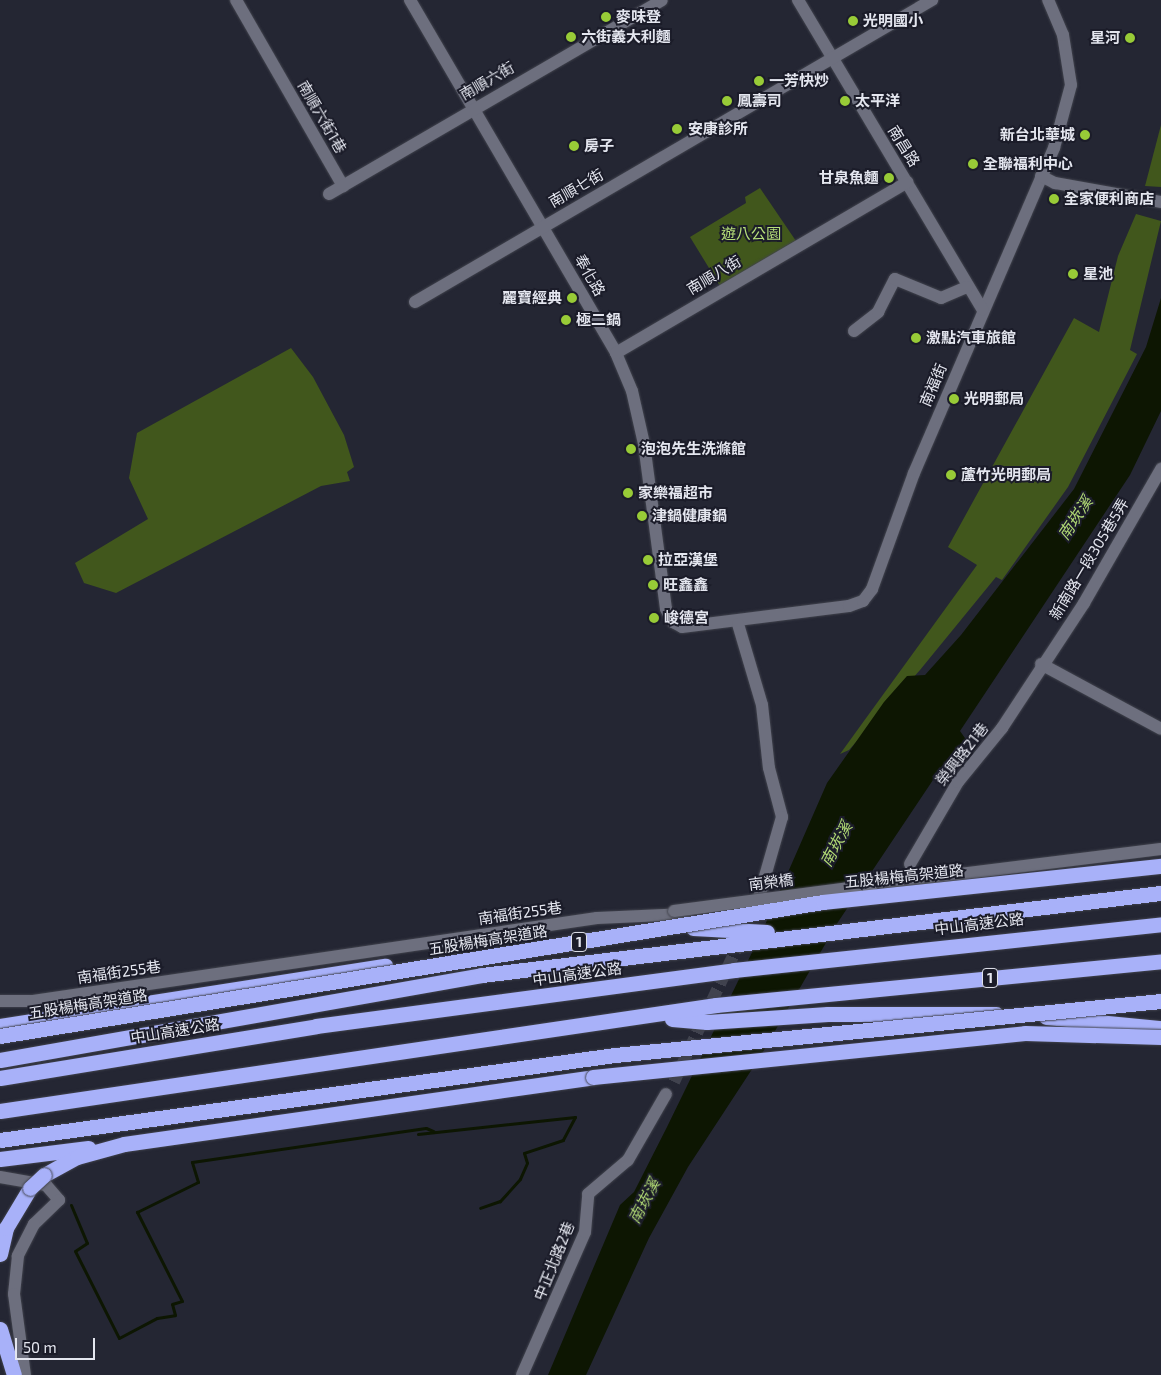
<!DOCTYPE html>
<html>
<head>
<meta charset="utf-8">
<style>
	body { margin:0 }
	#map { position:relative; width:1161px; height:1375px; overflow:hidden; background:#242633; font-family:"Exo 2","Noto Sans TC",sans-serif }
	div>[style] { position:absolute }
	.green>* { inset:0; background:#41571c }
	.water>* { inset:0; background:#0d1602 }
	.stream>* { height:3px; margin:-1.5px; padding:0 1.5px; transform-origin:1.5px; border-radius:1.5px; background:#0d1602 }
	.minor-tunnel>* { height:12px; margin-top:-6px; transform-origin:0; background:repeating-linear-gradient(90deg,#41434f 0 12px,transparent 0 18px) }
	.roads { filter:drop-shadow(0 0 1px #41434d) drop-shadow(0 0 1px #41434d) }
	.minor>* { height:12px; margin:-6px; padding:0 6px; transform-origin:6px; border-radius:6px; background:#6d6f7e }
	.highway>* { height:15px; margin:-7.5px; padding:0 7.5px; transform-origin:7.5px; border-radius:7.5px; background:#a8b1f9 }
	.bridges { filter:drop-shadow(0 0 1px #41434d) drop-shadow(0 0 1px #41434d) }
	.minor-bridge>* { height:12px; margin:-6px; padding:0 6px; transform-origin:6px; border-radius:6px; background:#6d6f7e }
	.highway-bridge>* { height:15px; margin:-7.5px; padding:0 7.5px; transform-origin:7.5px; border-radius:7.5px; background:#a8b1f9 }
	.dots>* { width:14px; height:14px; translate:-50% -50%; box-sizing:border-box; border:2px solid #1b1c29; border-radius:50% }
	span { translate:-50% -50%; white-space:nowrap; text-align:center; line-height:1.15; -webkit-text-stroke:4px #1b1c29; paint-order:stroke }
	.shield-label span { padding:1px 4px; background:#1b1c29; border:1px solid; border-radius:4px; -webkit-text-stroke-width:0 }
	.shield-label { font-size:14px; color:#e4e6ef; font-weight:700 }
	.poi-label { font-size:15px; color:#e4e6ef; font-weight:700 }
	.left { translate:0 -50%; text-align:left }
	.right { translate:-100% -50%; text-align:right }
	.street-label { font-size:15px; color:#e4e6ef }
	.park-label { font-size:15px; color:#b6df7a }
	.water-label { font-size:16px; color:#b0d974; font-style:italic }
	.scale { position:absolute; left:15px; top:1338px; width:80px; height:22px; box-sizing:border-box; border:2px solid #e4e6ef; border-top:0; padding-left:6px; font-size:15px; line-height:18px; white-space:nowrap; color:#e4e6ef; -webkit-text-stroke:4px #1b1c29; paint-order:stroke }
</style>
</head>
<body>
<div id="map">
	<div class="green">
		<div style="clip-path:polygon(1161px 125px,1161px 187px,1145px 186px)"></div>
		<div style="clip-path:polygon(760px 188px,796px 241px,720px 286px,690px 237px,746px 203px,745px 197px)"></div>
		<div style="clip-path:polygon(1136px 214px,1161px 221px,1130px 350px,1137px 354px,1068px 487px,1002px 580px,996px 577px,920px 670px,849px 750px,840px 754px,977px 565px,948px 547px,1074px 318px,1099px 332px,1118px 256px)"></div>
		<div style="clip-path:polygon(291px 348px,313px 377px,344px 435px,354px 467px,347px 472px,350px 481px,321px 486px,116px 593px,84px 583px,75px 563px,148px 519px,129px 478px,137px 433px)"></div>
	</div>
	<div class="water">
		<div style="clip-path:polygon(1161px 298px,1161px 411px,1130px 475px,960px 731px,967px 741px,937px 774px,838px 922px,760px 1057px,688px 1167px,649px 1238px,586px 1375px,548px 1375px,620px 1205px,634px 1192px,667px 1127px,761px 934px,827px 783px,884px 702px,907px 676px,925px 675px,961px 635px,1074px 489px,1146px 347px)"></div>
	</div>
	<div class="stream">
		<div style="left:418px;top:1134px;width:158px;rotate:-6.2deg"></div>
		<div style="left:575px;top:1117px;width:26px;rotate:118deg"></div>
		<div style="left:563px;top:1140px;width:41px;rotate:161.6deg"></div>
		<div style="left:524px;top:1153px;width:10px;rotate:73deg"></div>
		<div style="left:527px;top:1163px;width:17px;rotate:114deg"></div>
		<div style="left:520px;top:1179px;width:30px;rotate:132deg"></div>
		<div style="left:500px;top:1201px;width:21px;rotate:161deg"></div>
		<div style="left:71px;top:1205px;width:41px;rotate:67.2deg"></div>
		<div style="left:87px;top:1243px;width:14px;rotate:146deg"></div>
		<div style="left:75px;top:1251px;width:97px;rotate:63.2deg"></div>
		<div style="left:119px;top:1338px;width:43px;rotate:-27.8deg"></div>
		<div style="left:157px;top:1318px;width:18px;rotate:-9deg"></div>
		<div style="left:175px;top:1315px;width:11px;rotate:-105deg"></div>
		<div style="left:172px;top:1304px;width:10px;rotate:-17deg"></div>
		<div style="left:182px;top:1301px;width:100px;rotate:-116.8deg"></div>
		<div style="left:137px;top:1212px;width:68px;rotate:-26.2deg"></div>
		<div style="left:198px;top:1182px;width:21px;rotate:-107deg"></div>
		<div style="left:192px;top:1162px;width:236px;rotate:-8.3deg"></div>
		<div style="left:426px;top:1128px;width:8px;rotate:23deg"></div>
	</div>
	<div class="minor-tunnel">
		<div style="left:674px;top:1082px;width:160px;rotate:-64.9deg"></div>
	</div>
	<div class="roads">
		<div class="minor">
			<div style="left:236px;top:0;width:215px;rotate:60.1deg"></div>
			<div style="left:410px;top:0;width:409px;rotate:59.7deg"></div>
			<div style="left:616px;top:353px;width:41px;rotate:67.2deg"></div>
			<div style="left:632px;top:391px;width:54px;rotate:77.2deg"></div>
			<div style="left:644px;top:444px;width:166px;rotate:82.4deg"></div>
			<div style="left:666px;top:609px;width:15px;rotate:62deg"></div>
			<div style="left:673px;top:622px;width:10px;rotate:29deg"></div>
			<div style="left:682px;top:627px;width:168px;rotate:-7.2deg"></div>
			<div style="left:849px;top:606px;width:15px;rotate:-20deg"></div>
			<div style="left:863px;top:601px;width:15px;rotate:-53deg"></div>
			<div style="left:872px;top:589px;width:123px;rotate:-70.1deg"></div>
			<div style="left:914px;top:473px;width:354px;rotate:-66.7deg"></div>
			<div style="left:1054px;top:148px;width:65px;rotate:-74.9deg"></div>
			<div style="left:1071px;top:85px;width:51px;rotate:-99.1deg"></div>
			<div style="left:1063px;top:35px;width:38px;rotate:-113deg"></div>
			<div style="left:798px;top:0;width:360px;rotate:59.2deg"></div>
			<div style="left:1041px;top:176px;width:16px;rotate:27deg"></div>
			<div style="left:1055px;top:183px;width:108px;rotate:10.2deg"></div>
			<div style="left:329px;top:194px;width:385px;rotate:-30.2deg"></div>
			<div style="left:415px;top:302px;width:599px;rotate:-30.29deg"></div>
			<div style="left:854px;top:331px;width:31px;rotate:-38deg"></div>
			<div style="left:878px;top:312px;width:37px;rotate:-63deg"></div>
			<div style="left:895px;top:279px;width:50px;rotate:22.4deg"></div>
			<div style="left:941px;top:298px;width:28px;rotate:-23deg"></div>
			<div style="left:616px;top:353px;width:338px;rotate:-30.4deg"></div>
			<div style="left:738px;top:624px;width:84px;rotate:73.5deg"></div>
			<div style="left:762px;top:705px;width:63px;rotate:83.7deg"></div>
			<div style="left:769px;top:768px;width:51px;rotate:75.1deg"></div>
			<div style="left:782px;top:817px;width:91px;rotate:106deg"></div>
			<div style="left:757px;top:904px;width:4px;rotate:166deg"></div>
			<div style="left:1041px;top:664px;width:136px;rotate:28.4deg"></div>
			<div style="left:910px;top:864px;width:95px;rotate:-59.7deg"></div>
			<div style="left:958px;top:782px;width:70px;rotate:-50.8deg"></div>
			<div style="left:1002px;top:728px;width:149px;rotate:-56.7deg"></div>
			<div style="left:1084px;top:603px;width:155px;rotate:-60.1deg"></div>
			<div style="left:872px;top:885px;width:291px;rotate:-7.1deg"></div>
			<div style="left:0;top:1001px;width:33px"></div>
			<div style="left:33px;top:1001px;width:570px;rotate:-8.37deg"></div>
			<div style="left:597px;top:918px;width:89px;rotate:-2.6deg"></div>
			<div style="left:0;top:1177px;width:47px;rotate:9.9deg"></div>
			<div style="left:46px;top:1185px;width:20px;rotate:49deg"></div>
			<div style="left:59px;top:1200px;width:35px;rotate:136deg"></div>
			<div style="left:34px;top:1224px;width:36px;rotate:117deg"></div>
			<div style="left:18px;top:1256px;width:38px;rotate:96deg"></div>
			<div style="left:14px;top:1294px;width:82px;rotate:82.3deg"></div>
			<div style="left:522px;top:1375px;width:156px;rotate:-66.2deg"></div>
			<div style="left:585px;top:1232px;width:38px;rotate:-85deg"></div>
			<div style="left:588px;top:1194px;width:52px;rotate:-40.4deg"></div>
			<div style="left:628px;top:1160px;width:76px;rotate:-60.1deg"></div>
		</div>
		<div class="highway">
			<div style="left:693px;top:928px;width:74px;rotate:3.1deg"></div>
			<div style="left:1046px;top:1017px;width:116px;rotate:5.5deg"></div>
			<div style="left:672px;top:1019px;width:35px;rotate:5deg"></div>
			<div style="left:707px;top:1022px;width:121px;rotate:-3.8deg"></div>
			<div style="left:828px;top:1014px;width:168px"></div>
			<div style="left:0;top:1026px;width:390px;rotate:-8.9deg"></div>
			<div style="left:0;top:1060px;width:489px;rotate:-10deg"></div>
			<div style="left:482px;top:975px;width:684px;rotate:-6.89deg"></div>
			<div style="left:0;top:1078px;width:320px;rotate:-9.3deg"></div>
			<div style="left:316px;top:1026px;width:422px;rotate:-7.6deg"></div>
			<div style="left:734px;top:970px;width:429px;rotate:-6.1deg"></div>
			<div style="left:0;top:1111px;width:724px;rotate:-8.42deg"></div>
			<div style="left:716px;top:1005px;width:447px;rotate:-5.6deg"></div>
			<div style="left:0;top:1159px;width:89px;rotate:-7.1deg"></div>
			<div style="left:44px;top:1175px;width:38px;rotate:-29deg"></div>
			<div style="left:77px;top:1157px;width:49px;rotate:-15.5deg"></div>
			<div style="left:124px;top:1144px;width:474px;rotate:-8.1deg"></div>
			<div style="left:0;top:1254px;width:27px;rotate:-77deg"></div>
			<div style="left:6px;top:1228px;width:47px;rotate:-59deg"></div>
			<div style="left:0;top:1329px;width:48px;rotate:73.1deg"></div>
		</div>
	</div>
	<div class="bridges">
		<div class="minor-bridge">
			<div style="left:674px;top:911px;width:200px;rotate:-7.5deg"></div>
		</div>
		<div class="highway-bridge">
			<div style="left:0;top:1036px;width:834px;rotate:-9.25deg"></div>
			<div style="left:823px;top:902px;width:340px;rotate:-6.1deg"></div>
			<div style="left:593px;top:1077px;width:434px;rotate:-5.8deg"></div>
			<div style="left:1025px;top:1033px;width:136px;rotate:1.7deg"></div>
			<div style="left:0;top:1140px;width:621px;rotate:-7.87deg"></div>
			<div style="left:615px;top:1055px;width:549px;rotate:-5.65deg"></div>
			<div style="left:30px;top:1188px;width:19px;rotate:-43deg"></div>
		</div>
	</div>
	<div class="dots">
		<div style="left:606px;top:17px;background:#98cb37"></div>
		<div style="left:853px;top:21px;background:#98cb37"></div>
		<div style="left:571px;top:37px;background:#98cb37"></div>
		<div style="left:1130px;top:38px;background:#98cb37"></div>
		<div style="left:759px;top:81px;background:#98cb37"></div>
		<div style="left:727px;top:101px;background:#98cb37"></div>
		<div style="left:845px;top:101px;background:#98cb37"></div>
		<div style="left:677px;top:129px;background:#98cb37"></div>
		<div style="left:1085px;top:135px;background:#98cb37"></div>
		<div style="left:574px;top:146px;background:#98cb37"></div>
		<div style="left:973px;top:164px;background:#98cb37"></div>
		<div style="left:889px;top:178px;background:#98cb37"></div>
		<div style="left:1054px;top:199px;background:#98cb37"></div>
		<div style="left:1073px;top:274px;background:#98cb37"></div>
		<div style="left:572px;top:298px;background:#98cb37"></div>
		<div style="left:566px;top:320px;background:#98cb37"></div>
		<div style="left:916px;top:338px;background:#98cb37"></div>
		<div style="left:954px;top:399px;background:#98cb37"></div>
		<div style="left:631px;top:449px;background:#98cb37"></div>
		<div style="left:951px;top:475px;background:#98cb37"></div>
		<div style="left:628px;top:493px;background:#98cb37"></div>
		<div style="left:642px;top:516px;background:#98cb37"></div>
		<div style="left:648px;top:560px;background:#98cb37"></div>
		<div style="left:653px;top:585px;background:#98cb37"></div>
		<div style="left:654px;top:618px;background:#98cb37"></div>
	</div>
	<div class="shield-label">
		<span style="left:579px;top:942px">1</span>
		<span style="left:990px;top:978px">1</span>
	</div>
	<div class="poi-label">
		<span class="left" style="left:616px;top:17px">麥味登</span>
		<span class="left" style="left:863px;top:21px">光明國小</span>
		<span class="left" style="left:581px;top:37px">六街義大利麵</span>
		<span class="right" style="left:1120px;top:38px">星河</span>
		<span class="left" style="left:769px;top:81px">一芳快炒</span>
		<span class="left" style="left:737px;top:101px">鳳壽司</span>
		<span class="left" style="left:855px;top:101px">太平洋</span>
		<span class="left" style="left:688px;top:129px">安康診所</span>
		<span class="right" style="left:1075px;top:135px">新台北華城</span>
		<span class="left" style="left:584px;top:146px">房子</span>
		<span class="left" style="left:983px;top:164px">全聯福利中心</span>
		<span class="right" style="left:879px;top:178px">甘泉魚麵</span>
		<span class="left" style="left:1064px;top:199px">全家便利商店</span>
		<span class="left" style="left:1083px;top:274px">星池</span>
		<span class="right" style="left:562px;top:298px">麗寶經典</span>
		<span class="left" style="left:576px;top:320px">極二鍋</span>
		<span class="left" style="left:926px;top:338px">激點汽車旅館</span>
		<span class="left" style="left:964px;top:399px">光明郵局</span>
		<span class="left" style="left:641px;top:449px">泡泡先生洗滌館</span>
		<span class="left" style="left:961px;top:475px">蘆竹光明郵局</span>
		<span class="left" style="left:638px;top:493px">家樂福超市</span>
		<span class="left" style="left:652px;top:516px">津鍋健康鍋</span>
		<span class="left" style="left:658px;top:560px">拉亞漢堡</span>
		<span class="left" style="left:663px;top:585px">旺鑫鑫</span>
		<span class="left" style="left:664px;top:618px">峻德宮</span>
	</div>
	<div class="street-label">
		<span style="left:487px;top:81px;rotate:-30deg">南順六街</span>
		<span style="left:322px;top:117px;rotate:60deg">南順六街1巷</span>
		<span style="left:904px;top:146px;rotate:58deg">南昌路</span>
		<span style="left:576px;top:188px;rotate:-30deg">南順七街</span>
		<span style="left:590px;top:275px;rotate:60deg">奉化路</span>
		<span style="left:714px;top:275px;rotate:-31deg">南順八街</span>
		<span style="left:933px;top:385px;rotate:-67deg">南福街</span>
		<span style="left:1089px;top:559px;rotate:-59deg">新南路一段305巷5弄</span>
		<span style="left:962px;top:754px;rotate:-52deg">榮興路21巷</span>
		<span style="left:904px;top:876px;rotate:-6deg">五股楊梅高架道路</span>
		<span style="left:771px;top:882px;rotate:-7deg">南榮橋</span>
		<span style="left:520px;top:913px;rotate:-8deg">南福街255巷</span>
		<span style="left:979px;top:924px;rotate:-7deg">中山高速公路</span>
		<span style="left:488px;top:940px;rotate:-9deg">五股楊梅高架道路</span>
		<span style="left:119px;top:972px;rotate:-8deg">南福街255巷</span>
		<span style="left:577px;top:974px;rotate:-8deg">中山高速公路</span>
		<span style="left:88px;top:1004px;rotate:-9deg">五股楊梅高架道路</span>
		<span style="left:175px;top:1031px;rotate:-9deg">中山高速公路</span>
		<span style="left:554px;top:1261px;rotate:-68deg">中正北路2巷</span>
	</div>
	<div class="park-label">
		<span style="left:751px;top:234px">遊八公園</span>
	</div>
	<div class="water-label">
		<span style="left:1075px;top:518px;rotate:-56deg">南崁溪</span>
		<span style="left:836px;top:844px;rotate:-62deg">南崁溪</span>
		<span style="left:644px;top:1201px;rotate:-62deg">南崁溪</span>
	</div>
	<div class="scale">50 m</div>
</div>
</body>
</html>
